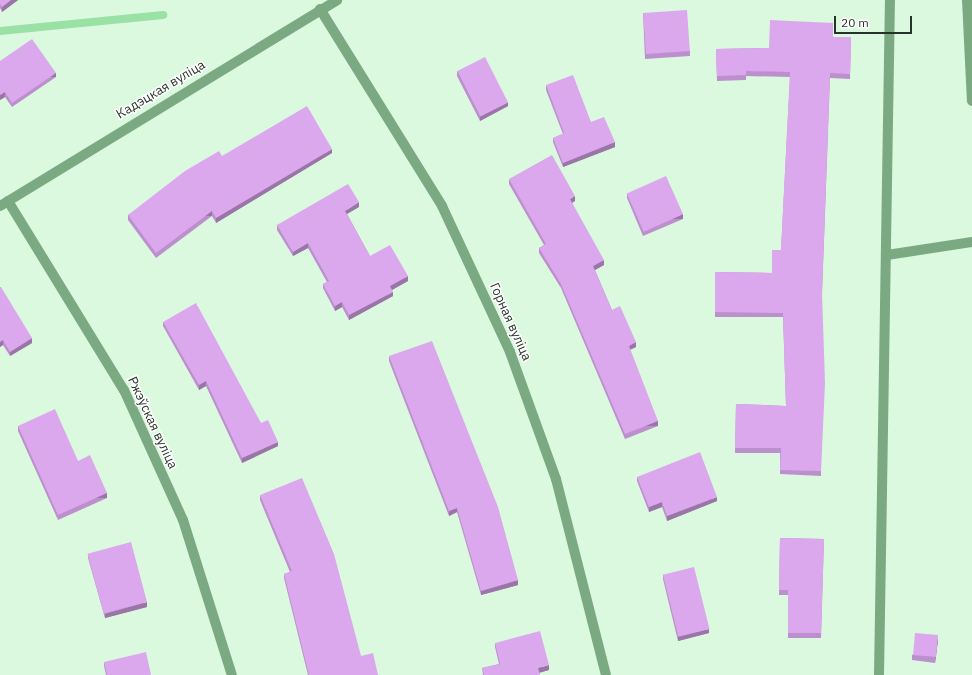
<!DOCTYPE html>
<html>
<head>
<meta charset="utf-8">
<style>
	body { margin:0 }
	#map { position:relative; width:972px; height:675px; overflow:hidden; background:#dbf9df; font-family:"IBM Plex Sans",sans-serif }
	div>[style] { position:absolute }
	.stream>* { height:8px; margin:-4px; padding:0 4px; transform-origin:4px; border-radius:4px; background:#9ae1a5 }
	.lane>* { height:10px; margin:-5px; padding:0 5px; transform-origin:5px; border-radius:5px; background:#7ba982 }
	.street>* { height:10px; margin:-5px; padding:0 5px; transform-origin:5px; border-radius:5px; background:#7ba982 }
	.wall>* { inset:0; background:#bc90cc }
	.shaded-wall>* { inset:0; background:#9976a6; transform-origin:0 0 }
	.building>* { inset:0; background:#dba8ed; transform-origin:0 0 }
	span { translate:-50% -50%; white-space:nowrap; text-align:center; line-height:1.15; -webkit-text-stroke:3px #fff; paint-order:stroke }
	.street-label { font-size:13px; color:#273228 }
	.scale { position:absolute; left:834px; top:16px; width:78px; height:18px; box-sizing:border-box; border:2px solid #273228; border-top:0; padding-left:5px; font-size:12px; line-height:14px; white-space:nowrap; color:#273228; -webkit-text-stroke:3px #fff; paint-order:stroke }
</style>
</head>
<body>
<div id="map">
	<div class="stream">
		<div style="left:0;top:31px;width:164px;rotate:-5.6deg"></div>
	</div>
	<div class="lane">
		<div style="left:887px;top:255px;width:86px;rotate:-8.7deg"></div>
		<div style="left:879px;top:675px;width:675px;rotate:-89.07deg"></div>
	</div>
	<div class="street">
		<div style="left:967px;top:0;width:101px;rotate:87.2deg"></div>
		<div style="left:320px;top:9px;width:232px;rotate:58.2deg"></div>
		<div style="left:442px;top:206px;width:161px;rotate:65deg"></div>
		<div style="left:510px;top:352px;width:135px;rotate:70.1deg"></div>
		<div style="left:556px;top:479px;width:202px;rotate:75.7deg"></div>
		<div style="left:8px;top:201px;width:222px;rotate:58.5deg"></div>
		<div style="left:124px;top:390px;width:143px;rotate:65.6deg"></div>
		<div style="left:183px;top:520px;width:163px;rotate:72.5deg"></div>
		<div style="left:0;top:206px;width:395px;rotate:-31.4deg"></div>
	</div>
	<div class="wall">
		<div style="clip-path:polygon(0 0,18px 0,2px 12px,0 8px)"></div>
		<div style="clip-path:polygon(643px 13px,690px 51px,690px 56px,645px 59px)"></div>
		<div style="clip-path:polygon(833px 37px,851px 37px,850px 79px,830px 78px,822px 295px,821px 476px,780px 474px,780px 453px,735px 453px,736px 404px,786px 406px,783px 317px,715px 317px,715px 272px,772px 273px,781px 250px,790px 77px,746px 76px,746px 80px,717px 81px,716px 49px,769px 48px)"></div>
		<div style="clip-path:polygon(0 61px,56px 77px,12px 107px,5px 97px,0 100px)"></div>
		<div style="clip-path:polygon(457px 71px,508px 106px,480px 121px,457px 76px)"></div>
		<div style="clip-path:polygon(546px 85px,591px 122px,615px 147px,563px 167px,553px 142px,553px 138px,563px 134px,546px 90px)"></div>
		<div style="clip-path:polygon(332px 153px,216px 223px,212px 216px,156px 258px,128px 220px,128px 215px,222px 156px)"></div>
		<div style="clip-path:polygon(509px 179px,575px 201px,572px 203px,604px 265px,595px 270px,612px 310px,636px 347px,630px 350px,658px 426px,625px 439px,561px 288px,539px 253px,539px 248px,544px 245px,509px 184px)"></div>
		<div style="clip-path:polygon(627px 193px,683px 219px,643px 236px,627px 198px)"></div>
		<div style="clip-path:polygon(359px 207px,347px 214px,370px 256px,408px 281px,392px 290px,393px 296px,349px 320px,342px 307px,335px 311px,323px 288px,323px 284px,327px 282px,308px 248px,293px 256px,277px 230px,277px 225px)"></div>
		<div style="clip-path:polygon(0 287px,32px 343px,10px 356px,3px 345px,0 347px)"></div>
		<div style="clip-path:polygon(163px 322px,261px 423px,278px 446px,242px 463px,206px 386px,199px 390px,163px 326px)"></div>
		<div style="clip-path:polygon(389px 356px,518px 585px,481px 595px,457px 512px,449px 516px,389px 361px)"></div>
		<div style="clip-path:polygon(18px 426px,78px 461px,107px 498px,58px 520px,18px 431px)"></div>
		<div style="clip-path:polygon(637px 477px,717px 501px,667px 521px,662px 507px,649px 512px,637px 481px)"></div>
		<div style="clip-path:polygon(260px 495px,361px 656px,378px 675px,308px 675px,284px 578px,284px 574px,290px 572px,260px 500px)"></div>
		<div style="clip-path:polygon(780px 538px,824px 539px,821px 638px,788px 638px,788px 595px,779px 595px)"></div>
		<div style="clip-path:polygon(88px 554px,147px 607px,105px 618px,88px 558px)"></div>
		<div style="clip-path:polygon(663px 574px,709px 633px,678px 641px,663px 579px)"></div>
		<div style="clip-path:polygon(938px 640px,935px 663px,912px 660px,912px 655px)"></div>
		<div style="clip-path:polygon(495px 643px,549px 670px,539px 673px,540px 675px,483px 675px,482px 668px,499px 664px,495px 647px)"></div>
		<div style="clip-path:polygon(104px 662px,151px 675px,106px 675px,104px 666px)"></div>
	</div>
	<div class="shaded-wall">
		<div style="clip-path:polygon(11px 0,18px 0,2px 12px,2px 7px)"></div>
		<div style="left:56px;top:73px;width:4px;height:53px;rotate:90deg"></div>
		<div style="clip-path:polygon(5px 92px,5px 97px,0 100px,0 95px)"></div>
		<div style="clip-path:polygon(508px 102px,508px 106px,480px 121px,480px 116px)"></div>
		<div style="clip-path:polygon(615px 142px,615px 147px,563px 167px,563px 163px)"></div>
		<div style="clip-path:polygon(332px 149px,332px 153px,216px 223px,216px 218px)"></div>
		<div style="clip-path:polygon(575px 196px,575px 201px,570px 204px,570px 199px)"></div>
		<div style="clip-path:polygon(359px 202px,359px 207px,345px 215px,345px 211px)"></div>
		<div style="left:212px;top:211px;width:5px;height:70px;rotate:90deg"></div>
		<div style="left:683px;top:214px;width:5px;height:43px;rotate:90deg"></div>
		<div style="clip-path:polygon(308px 243px,308px 248px,293px 256px,293px 252px)"></div>
		<div style="clip-path:polygon(604px 260px,604px 265px,593px 271px,593px 266px)"></div>
		<div style="clip-path:polygon(408px 276px,408px 281px,390px 291px,390px 286px)"></div>
		<div style="clip-path:polygon(393px 292px,393px 296px,349px 320px,349px 315px)"></div>
		<div style="clip-path:polygon(342px 302px,342px 307px,335px 311px,335px 306px)"></div>
		<div style="clip-path:polygon(32px 338px,32px 343px,10px 356px,10px 352px)"></div>
		<div style="clip-path:polygon(3px 340px,3px 345px,0 347px,0 342px)"></div>
		<div style="clip-path:polygon(636px 342px,636px 347px,629px 350px,629px 346px)"></div>
		<div style="clip-path:polygon(206px 381px,206px 386px,199px 390px,199px 385px)"></div>
		<div style="left:658px;top:421px;width:5px;height:35px;rotate:90deg"></div>
		<div style="clip-path:polygon(278px 442px,278px 446px,242px 463px,242px 458px)"></div>
		<div style="left:107px;top:493px;width:5px;height:54px;rotate:90deg"></div>
		<div style="clip-path:polygon(717px 497px,717px 501px,667px 521px,667px 516px)"></div>
		<div style="clip-path:polygon(662px 502px,662px 507px,649px 512px,649px 507px)"></div>
		<div style="clip-path:polygon(457px 508px,457px 512px,449px 516px,449px 511px)"></div>
		<div style="clip-path:polygon(518px 580px,518px 585px,481px 595px,481px 591px)"></div>
		<div style="clip-path:polygon(147px 602px,147px 607px,105px 618px,105px 614px)"></div>
		<div style="clip-path:polygon(709px 629px,709px 633px,678px 641px,678px 636px)"></div>
		<div style="clip-path:polygon(938px 635px,938px 640px,935px 663px,935px 658px)"></div>
		<div style="clip-path:polygon(549px 665px,549px 670px,538px 673px,538px 668px)"></div>
	</div>
	<div class="building">
		<div style="clip-path:polygon(0 0,11px 0,2px 7px,0 4px)"></div>
		<div style="left:687px;top:10px;width:41px;height:44px;rotate:86deg"></div>
		<div style="clip-path:polygon(770px 20px,833px 23px,833px 37px,851px 37px,850px 74px,830px 73px,822px 292px,825px 383px,821px 471px,780px 470px,781px 448px,735px 448px,736px 404px,786px 406px,783px 313px,715px 312px,715px 272px,772px 273px,772px 250px,781px 250px,790px 72px,746px 71px,746px 75px,717px 76px,716px 49px,769px 48px)"></div>
		<div style="clip-path:polygon(32px 39px,56px 73px,12px 103px,5px 92px,0 95px,0 61px)"></div>
		<div style="left:485px;top:57px;width:51px;height:31px;rotate:63deg"></div>
		<div style="clip-path:polygon(573px 75px,591px 122px,604px 117px,615px 142px,563px 163px,553px 138px,564px 133px,546px 85px)"></div>
		<div style="clip-path:polygon(307px 106px,332px 149px,216px 218px,212px 211px,156px 253px,128px 215px,185px 171px,219px 151px,222px 156px)"></div>
		<div style="clip-path:polygon(552px 155px,575px 196px,570px 199px,604px 260px,593px 266px,612px 310px,620px 306px,636px 342px,629px 346px,658px 421px,625px 434px,561px 284px,539px 248px,546px 244px,509px 179px)"></div>
		<div style="left:666px;top:176px;width:42px;height:43px;rotate:66deg"></div>
		<div style="clip-path:polygon(348px 184px,359px 202px,345px 211px,370px 256px,390px 245px,408px 276px,390px 286px,393px 292px,349px 315px,342px 302px,335px 306px,323px 284px,329px 281px,308px 243px,293px 252px,277px 225px)"></div>
		<div style="clip-path:polygon(0 287px,1px 287px,32px 338px,10px 352px,3px 340px,0 342px)"></div>
		<div style="clip-path:polygon(196px 303px,261px 423px,268px 420px,278px 442px,242px 458px,206px 381px,199px 385px,163px 322px)"></div>
		<div style="clip-path:polygon(432px 341px,498px 507px,518px 580px,481px 591px,457px 508px,449px 511px,389px 356px)"></div>
		<div style="clip-path:polygon(55px 409px,78px 461px,90px 455px,107px 493px,58px 515px,18px 426px)"></div>
		<div style="clip-path:polygon(700px 452px,717px 497px,667px 516px,662px 502px,649px 507px,637px 477px)"></div>
		<div style="clip-path:polygon(302px 478px,334px 554px,361px 656px,373px 653px,378px 675px,309px 675px,284px 574px,292px 571px,260px 495px)"></div>
		<div style="clip-path:polygon(780px 538px,824px 539px,821px 633px,788px 633px,788px 590px,779px 590px)"></div>
		<div style="left:131px;top:542px;width:62px;height:45px;rotate:75deg"></div>
		<div style="left:694px;top:567px;width:64px;height:32px;rotate:76deg"></div>
		<div style="clip-path:polygon(540px 631px,549px 665px,538px 668px,540px 675px,484px 675px,482px 668px,500px 664px,495px 643px)"></div>
		<div style="left:915px;top:633px;width:23px;height:22px;rotate:5deg"></div>
		<div style="clip-path:polygon(146px 652px,151px 675px,107px 675px,104px 662px)"></div>
	</div>
	<div class="street-label">
		<span style="left:161px;top:90px;rotate:-31deg">Кадэцкая вуліца</span>
		<span style="left:510px;top:322px;rotate:66deg">Горная вуліца</span>
		<span style="left:152px;top:423px;rotate:65deg">Ржэўская вуліца</span>
	</div>
	<div class="scale">20 m</div>
</div>
</body>
</html>
